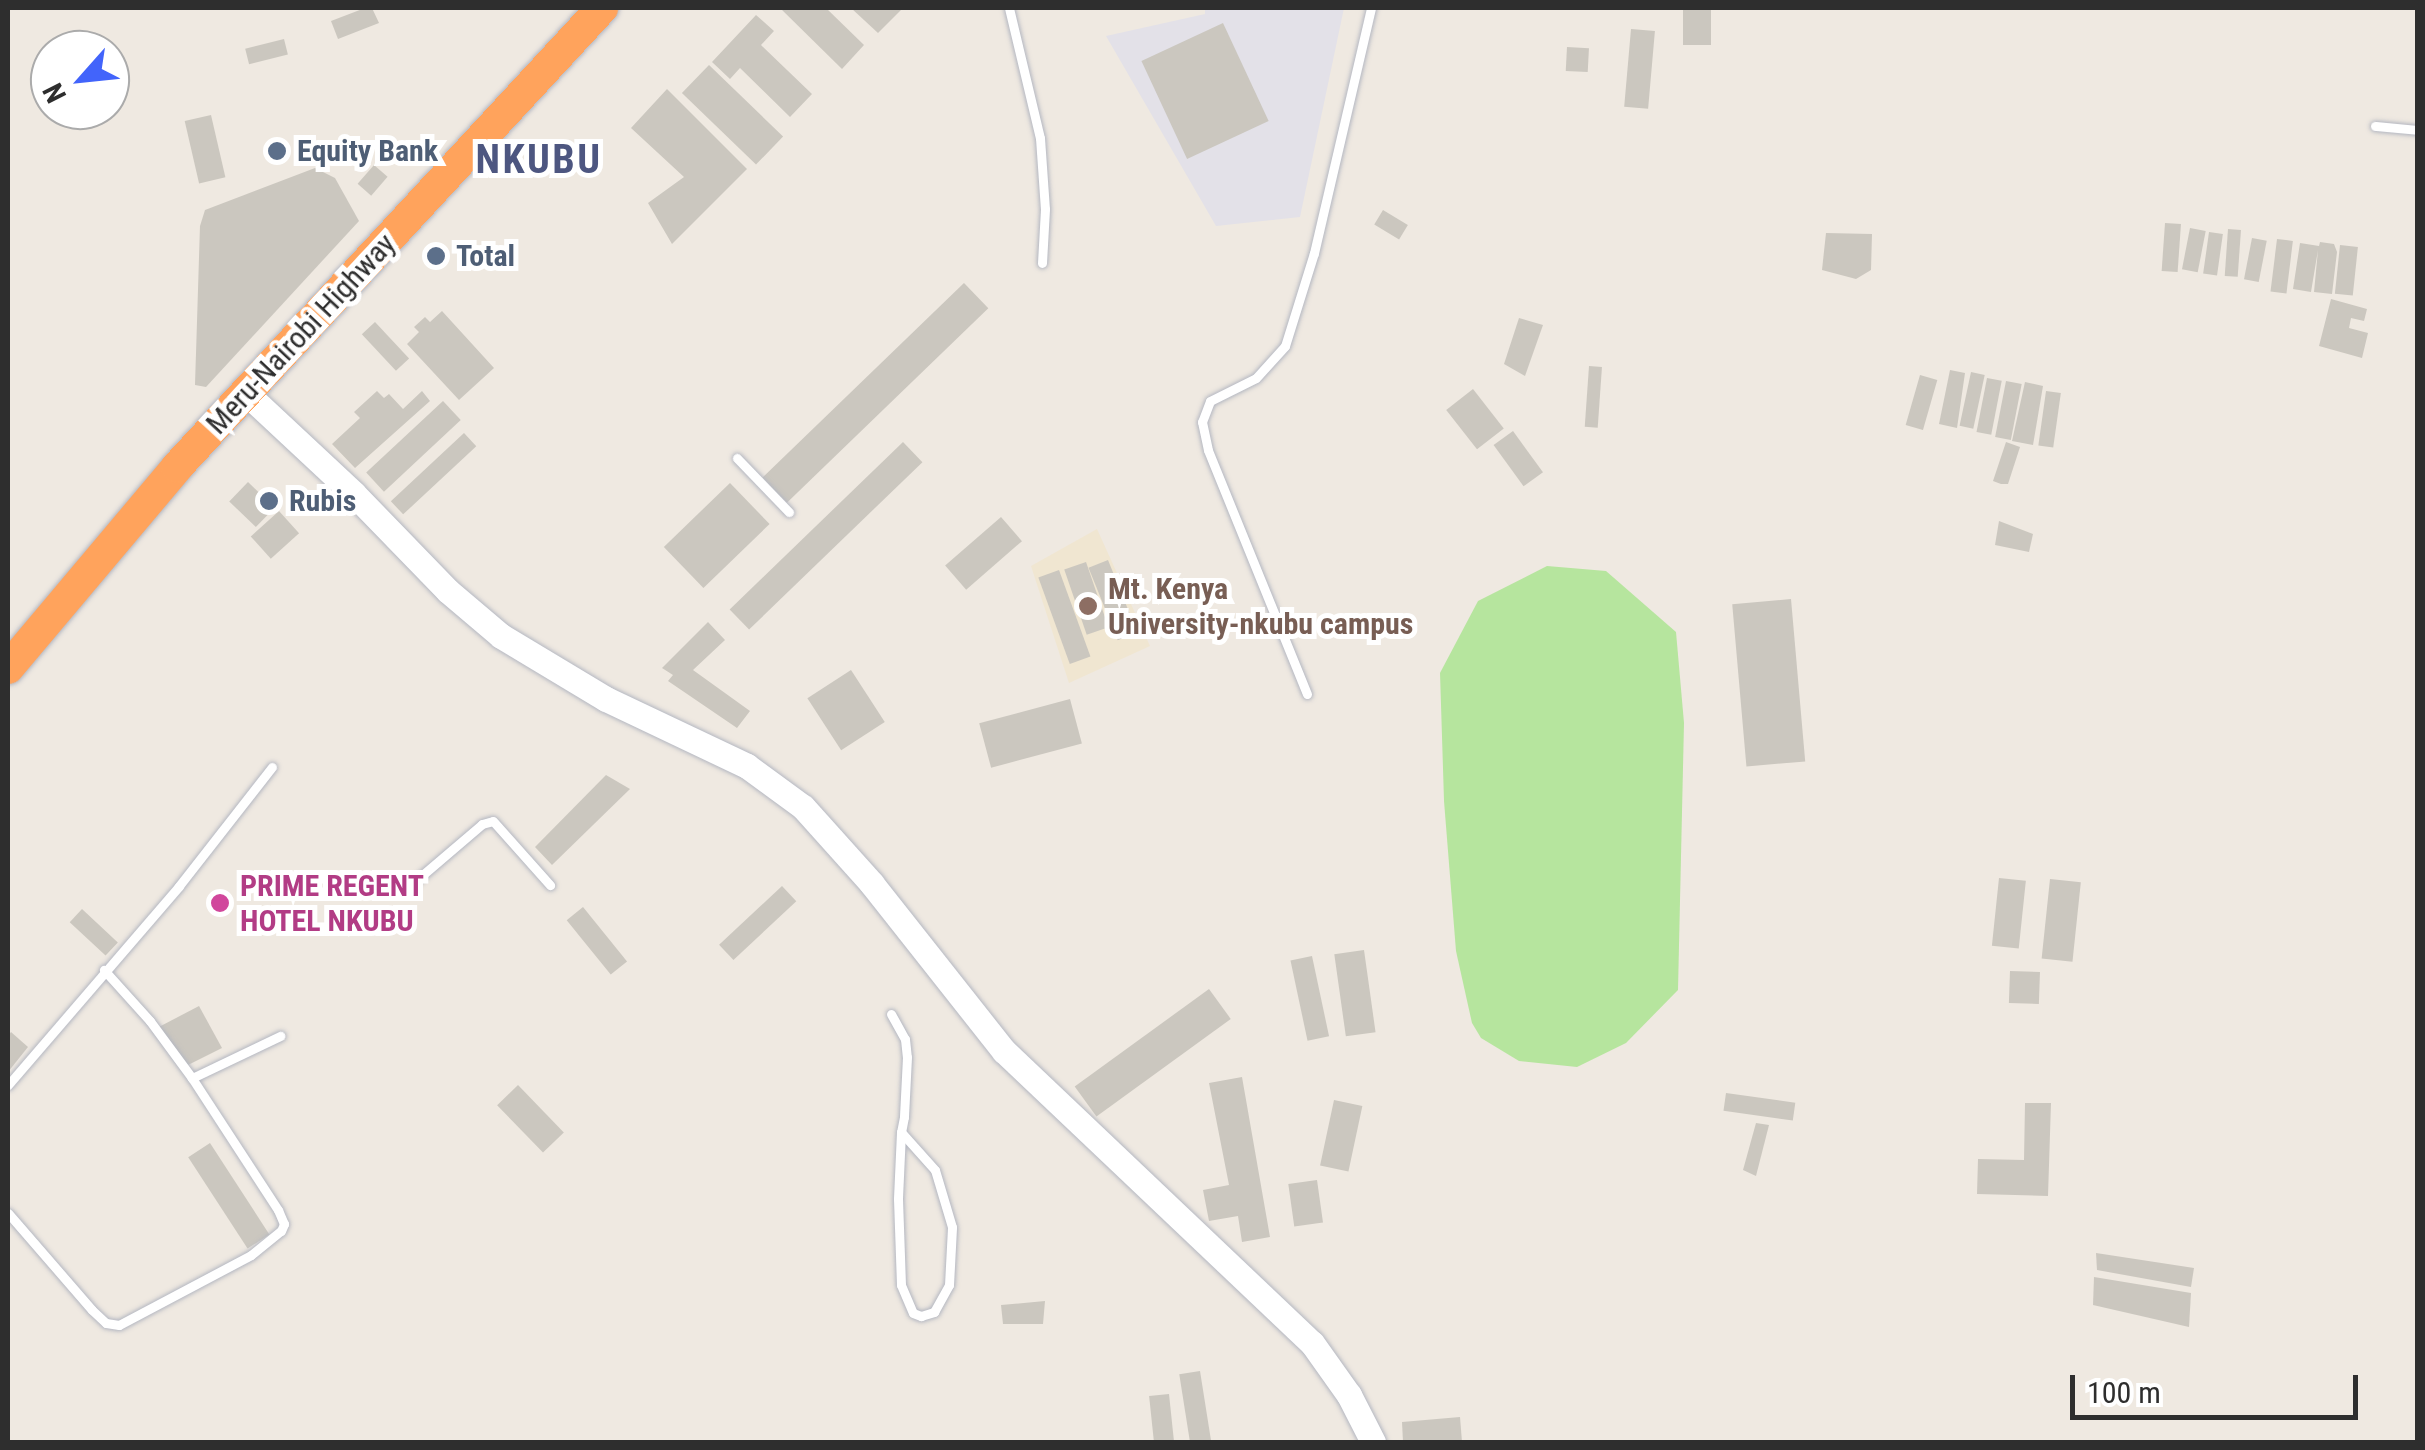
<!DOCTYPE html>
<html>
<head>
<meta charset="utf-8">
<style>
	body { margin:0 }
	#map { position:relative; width:2425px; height:1450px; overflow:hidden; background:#efe9e1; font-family:"Roboto Condensed",sans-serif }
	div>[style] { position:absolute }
	.industrial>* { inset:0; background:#e3e1e8 }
	.education>* { inset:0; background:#f0e6d1 }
	.green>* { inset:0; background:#b6e59e }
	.building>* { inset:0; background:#cbc7bf; transform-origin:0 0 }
	.roads { filter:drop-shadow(0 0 2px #b4b7c1) drop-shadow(0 0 2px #b4b7c1) }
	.lane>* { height:9px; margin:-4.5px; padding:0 4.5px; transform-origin:4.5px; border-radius:4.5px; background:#fff }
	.secondary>* { height:25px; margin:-12.5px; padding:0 12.5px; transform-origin:12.5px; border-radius:12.5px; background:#fff }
	.highway>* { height:32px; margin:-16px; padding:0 16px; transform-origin:16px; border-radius:16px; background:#ffa35c }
	.dots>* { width:28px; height:28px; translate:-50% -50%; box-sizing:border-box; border:5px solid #fff; border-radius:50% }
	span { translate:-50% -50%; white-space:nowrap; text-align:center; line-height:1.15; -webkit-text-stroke:10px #fff; paint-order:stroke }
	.service-label { font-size:30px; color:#4e5e75; font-weight:700 }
	.left { translate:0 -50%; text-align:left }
	.street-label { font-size:30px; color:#2e2e2e }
	.education-label { font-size:30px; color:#785e54; font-weight:700 }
	.hotel-label { font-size:30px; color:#b23c85; font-weight:700 }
	.district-label { font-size:40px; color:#4d5680; font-weight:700; letter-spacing:2.5px }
	.frame { position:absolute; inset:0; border:10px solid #2e2e2e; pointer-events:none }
	.north { position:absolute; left:30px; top:30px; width:100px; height:100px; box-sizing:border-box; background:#fff; border:2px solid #ababab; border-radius:50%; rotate:243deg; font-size:28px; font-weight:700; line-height:40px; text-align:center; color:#2e2e2e }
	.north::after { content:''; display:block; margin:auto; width:35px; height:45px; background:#4264fb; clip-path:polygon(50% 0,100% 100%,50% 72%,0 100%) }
	.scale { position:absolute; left:2070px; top:1375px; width:288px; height:45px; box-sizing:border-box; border:5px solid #2e2e2e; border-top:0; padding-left:12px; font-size:30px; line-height:35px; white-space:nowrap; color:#2e2e2e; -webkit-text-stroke:8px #fff; paint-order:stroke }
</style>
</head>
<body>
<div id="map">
	<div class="industrial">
		<div style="clip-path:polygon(1205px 8px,1344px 8px,1300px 217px,1216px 226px,1106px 36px,1205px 14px)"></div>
	</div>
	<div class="education">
		<div style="clip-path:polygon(1097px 529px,1150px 646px,1069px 683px,1031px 566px)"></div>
	</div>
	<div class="green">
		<div style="clip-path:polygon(1547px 566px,1606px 571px,1676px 632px,1684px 723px,1678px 990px,1626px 1043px,1577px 1067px,1519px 1061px,1481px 1038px,1472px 1023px,1456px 951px,1444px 801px,1440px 673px,1478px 601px)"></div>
	</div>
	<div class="building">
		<div style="clip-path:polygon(365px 8px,372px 8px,379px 23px,338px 39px,331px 21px)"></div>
		<div style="clip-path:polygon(780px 8px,826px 8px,864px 45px,842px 69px)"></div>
		<div style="clip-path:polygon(851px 8px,903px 8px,878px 33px)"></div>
		<div style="left:1683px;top:8px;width:28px;height:37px"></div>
		<div style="clip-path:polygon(756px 15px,774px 31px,761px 45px,812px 94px,790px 117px,740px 68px,730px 79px,712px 62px)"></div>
		<div style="left:1223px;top:23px;width:108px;height:90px;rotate:65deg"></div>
		<div style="left:1631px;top:29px;width:24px;height:78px;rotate:5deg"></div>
		<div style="left:284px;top:39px;width:16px;height:40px;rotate:76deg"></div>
		<div style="left:1567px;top:47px;width:22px;height:24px;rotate:3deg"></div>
		<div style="left:709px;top:65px;width:103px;height:39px;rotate:44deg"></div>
		<div style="clip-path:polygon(667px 89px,747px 169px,672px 244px,648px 203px,684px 177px,631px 128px)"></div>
		<div style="left:211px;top:115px;width:64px;height:27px;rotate:77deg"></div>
		<div style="left:374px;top:165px;width:18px;height:25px;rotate:41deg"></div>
		<div style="clip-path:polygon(315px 168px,335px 178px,359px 221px,206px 387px,195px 385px,200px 226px,205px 210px)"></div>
		<div style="left:1383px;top:210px;width:29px;height:17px;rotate:31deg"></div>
		<div style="left:2165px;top:223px;width:16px;height:48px;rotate:4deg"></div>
		<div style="left:2190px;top:228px;width:16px;height:42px;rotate:11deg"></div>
		<div style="left:2228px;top:229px;width:13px;height:47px;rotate:4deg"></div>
		<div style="left:2209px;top:232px;width:14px;height:42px;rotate:8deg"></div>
		<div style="clip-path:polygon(1826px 233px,1872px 234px,1871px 270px,1856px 279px,1822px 270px)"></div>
		<div style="left:2252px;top:238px;width:15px;height:42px;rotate:11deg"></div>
		<div style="left:2277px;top:239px;width:16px;height:53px;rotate:7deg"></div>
		<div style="clip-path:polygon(2320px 242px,2334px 244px,2337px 252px,2332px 294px,2314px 292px,2318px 250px,2311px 292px,2293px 289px,2300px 243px,2319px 246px)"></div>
		<div style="left:2340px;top:245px;width:18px;height:49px;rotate:6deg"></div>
		<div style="left:964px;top:283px;width:35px;height:280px;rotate:46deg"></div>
		<div style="clip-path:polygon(2331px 299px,2367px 309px,2364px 321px,2351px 318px,2349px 328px,2368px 333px,2362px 358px,2319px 346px)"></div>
		<div style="clip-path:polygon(442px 311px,494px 368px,459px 400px,407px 344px,419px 332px,414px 327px,425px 317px,430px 322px)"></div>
		<div style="clip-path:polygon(1519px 318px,1543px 325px,1525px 376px,1504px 364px)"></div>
		<div style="left:375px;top:322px;width:50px;height:18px;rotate:47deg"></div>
		<div style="left:1589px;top:366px;width:13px;height:61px;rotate:4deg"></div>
		<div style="clip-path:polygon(1950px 370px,1965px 373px,1957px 428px,1939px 424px)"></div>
		<div style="left:1971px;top:372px;width:14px;height:55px;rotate:12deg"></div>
		<div style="left:1920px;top:375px;width:18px;height:52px;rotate:16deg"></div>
		<div style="left:1987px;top:378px;width:15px;height:55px;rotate:11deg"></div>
		<div style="left:2006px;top:381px;width:16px;height:57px;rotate:11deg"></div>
		<div style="clip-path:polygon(2025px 382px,2043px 386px,2033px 445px,2012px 441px)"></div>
		<div style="left:1473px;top:389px;width:50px;height:34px;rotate:52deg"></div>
		<div style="clip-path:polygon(377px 391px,384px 398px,389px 394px,403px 409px,422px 391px,430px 401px,355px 468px,332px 444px,360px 418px,354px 412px)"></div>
		<div style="left:2046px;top:391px;width:15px;height:55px;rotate:8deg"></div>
		<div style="left:443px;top:401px;width:26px;height:105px;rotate:47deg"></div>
		<div style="left:1513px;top:431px;width:51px;height:24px;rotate:54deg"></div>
		<div style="left:464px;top:433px;width:18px;height:100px;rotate:47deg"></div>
		<div style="left:903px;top:442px;width:28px;height:241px;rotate:46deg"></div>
		<div style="clip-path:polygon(2006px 442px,2020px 447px,2008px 484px,2001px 484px,1993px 481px)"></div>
		<div style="left:248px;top:482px;width:37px;height:27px;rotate:44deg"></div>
		<div style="left:730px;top:483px;width:57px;height:92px;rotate:46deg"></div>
		<div style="left:279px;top:511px;width:30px;height:38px;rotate:48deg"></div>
		<div style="left:1001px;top:517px;width:32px;height:74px;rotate:49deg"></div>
		<div style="clip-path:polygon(1999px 521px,2033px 534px,2029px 552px,1995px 545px)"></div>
		<div style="left:1108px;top:560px;width:78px;height:21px;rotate:68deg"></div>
		<div style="left:1086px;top:562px;width:69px;height:23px;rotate:71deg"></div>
		<div style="left:1059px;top:570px;width:92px;height:22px;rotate:70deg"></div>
		<div style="left:1791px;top:599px;width:163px;height:59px;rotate:85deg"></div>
		<div style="clip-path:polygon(708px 622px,725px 640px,693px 670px,750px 711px,737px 728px,668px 681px,673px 675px,662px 668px)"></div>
		<div style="left:851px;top:670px;width:62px;height:52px;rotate:57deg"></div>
		<div style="left:1070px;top:699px;width:46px;height:94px;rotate:75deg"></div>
		<div style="clip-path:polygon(606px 775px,630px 789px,552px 865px,535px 847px)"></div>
		<div style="left:1999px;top:878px;width:27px;height:68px;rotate:6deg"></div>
		<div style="left:2050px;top:879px;width:31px;height:80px;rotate:6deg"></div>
		<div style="left:782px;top:886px;width:21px;height:86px;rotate:47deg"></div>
		<div style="left:583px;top:907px;width:70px;height:21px;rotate:51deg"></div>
		<div style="left:82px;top:909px;width:49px;height:18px;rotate:43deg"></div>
		<div style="left:1364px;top:950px;width:83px;height:30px;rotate:82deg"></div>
		<div style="left:1312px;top:956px;width:82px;height:22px;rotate:78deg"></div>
		<div style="left:2010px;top:971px;width:30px;height:32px;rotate:2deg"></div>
		<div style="left:1209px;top:989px;width:37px;height:166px;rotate:54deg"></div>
		<div style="clip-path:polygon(199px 1006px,222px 1048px,188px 1065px,155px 1029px)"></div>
		<div style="clip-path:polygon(11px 1032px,28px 1047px,8px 1072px,8px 1036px)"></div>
		<div style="clip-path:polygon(1242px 1077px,1270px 1237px,1242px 1242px,1238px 1216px,1209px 1221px,1203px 1190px,1229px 1185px,1209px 1083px)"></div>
		<div style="left:518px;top:1085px;width:66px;height:29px;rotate:46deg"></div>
		<div style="left:1726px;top:1093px;width:70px;height:18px;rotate:8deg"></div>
		<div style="left:1334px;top:1100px;width:29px;height:67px;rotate:12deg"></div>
		<div style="clip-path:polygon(2025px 1103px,2051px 1103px,2048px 1196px,1977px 1194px,1978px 1159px,2024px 1160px)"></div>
		<div style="clip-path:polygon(1756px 1123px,1769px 1125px,1756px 1176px,1743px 1170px)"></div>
		<div style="left:210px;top:1143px;width:109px;height:26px;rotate:57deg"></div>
		<div style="left:1317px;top:1180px;width:43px;height:29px;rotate:82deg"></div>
		<div style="clip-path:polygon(2096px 1253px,2194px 1268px,2191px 1287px,2097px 1270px)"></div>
		<div style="clip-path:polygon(2094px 1277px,2191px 1293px,2189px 1327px,2093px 1305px)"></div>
		<div style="clip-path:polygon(1045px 1301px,1043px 1324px,1003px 1324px,1001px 1305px)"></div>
		<div style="left:1200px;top:1371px;width:72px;height:21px;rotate:81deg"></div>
		<div style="left:1169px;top:1394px;width:48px;height:20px;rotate:84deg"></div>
		<div style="clip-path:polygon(1460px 1417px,1462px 1442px,1403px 1442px,1402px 1422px)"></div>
	</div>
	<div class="roads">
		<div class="lane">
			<div style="left:1009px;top:8px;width:134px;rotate:76.6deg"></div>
			<div style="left:1040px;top:138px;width:71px;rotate:86deg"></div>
			<div style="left:1045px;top:209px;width:54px;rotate:93.2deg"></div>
			<div style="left:2375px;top:126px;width:43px;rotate:5.3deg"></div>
			<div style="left:737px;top:458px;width:75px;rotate:46.1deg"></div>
			<div style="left:1307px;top:694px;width:263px;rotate:-112.1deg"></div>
			<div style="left:1208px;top:450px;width:29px;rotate:-102deg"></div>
			<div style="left:1202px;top:422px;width:22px;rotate:-69deg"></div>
			<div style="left:1210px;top:401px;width:51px;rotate:-26.6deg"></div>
			<div style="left:1256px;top:378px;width:43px;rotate:-47.8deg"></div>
			<div style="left:1285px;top:346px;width:97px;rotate:-72.7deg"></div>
			<div style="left:1314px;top:253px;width:252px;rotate:-76.9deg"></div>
			<div style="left:406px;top:889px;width:100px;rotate:-40.5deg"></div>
			<div style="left:482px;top:824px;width:11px;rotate:-15deg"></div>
			<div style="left:493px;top:821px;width:86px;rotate:48.3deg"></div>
			<div style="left:891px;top:1014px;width:29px;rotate:61deg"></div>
			<div style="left:905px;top:1039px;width:18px;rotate:84deg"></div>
			<div style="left:907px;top:1057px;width:60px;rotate:92.9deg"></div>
			<div style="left:904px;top:1117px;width:15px;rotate:101deg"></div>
			<div style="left:901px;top:1132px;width:67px;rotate:92.6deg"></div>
			<div style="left:898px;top:1199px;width:86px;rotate:88deg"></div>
			<div style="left:901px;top:1285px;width:30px;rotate:67deg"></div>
			<div style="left:913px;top:1313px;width:9px;rotate:21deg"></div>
			<div style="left:921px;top:1316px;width:14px;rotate:-17deg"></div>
			<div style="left:934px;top:1312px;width:31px;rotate:-61deg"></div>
			<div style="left:949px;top:1285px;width:58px;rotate:-87deg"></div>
			<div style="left:952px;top:1227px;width:59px;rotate:-106.6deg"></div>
			<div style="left:935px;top:1170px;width:51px;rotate:-131.8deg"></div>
			<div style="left:192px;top:1078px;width:98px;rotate:-25.5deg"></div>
			<div style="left:8px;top:1085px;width:262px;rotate:-49.3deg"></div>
			<div style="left:179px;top:886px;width:151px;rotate:-52deg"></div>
			<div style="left:8px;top:1213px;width:128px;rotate:49.1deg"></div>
			<div style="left:92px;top:1310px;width:19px;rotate:43deg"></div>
			<div style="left:106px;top:1323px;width:13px;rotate:9deg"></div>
			<div style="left:119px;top:1325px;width:149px;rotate:-27.9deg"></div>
			<div style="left:251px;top:1255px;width:38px;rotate:-39deg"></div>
			<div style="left:281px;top:1231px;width:8px;rotate:-67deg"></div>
			<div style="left:284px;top:1224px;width:15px;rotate:-113deg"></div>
			<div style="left:278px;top:1210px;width:158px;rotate:-123.1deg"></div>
			<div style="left:192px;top:1078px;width:71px;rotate:-126.4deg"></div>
			<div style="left:150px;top:1021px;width:69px;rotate:-132deg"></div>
		</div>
		<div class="secondary">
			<div style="left:247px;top:394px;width:145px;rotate:43deg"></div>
			<div style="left:353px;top:493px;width:136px;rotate:45.9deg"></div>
			<div style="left:448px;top:591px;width:70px;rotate:40.3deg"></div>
			<div style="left:501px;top:636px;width:122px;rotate:31deg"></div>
			<div style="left:606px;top:699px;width:156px;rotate:25.4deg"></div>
			<div style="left:747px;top:766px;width:69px;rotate:36.2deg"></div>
			<div style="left:803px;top:807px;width:103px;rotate:48.1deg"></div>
			<div style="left:872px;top:884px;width:213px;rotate:51.7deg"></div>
			<div style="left:1004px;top:1051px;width:424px;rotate:43.5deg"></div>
			<div style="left:1312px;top:1343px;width:64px;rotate:54.6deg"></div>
			<div style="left:1349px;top:1395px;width:53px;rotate:62.9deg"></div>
		</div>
		<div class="highway">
			<div style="left:8px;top:668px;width:263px;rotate:-49.9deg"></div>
			<div style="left:177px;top:467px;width:626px;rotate:-47.2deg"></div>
		</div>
	</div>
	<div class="dots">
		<div style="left:277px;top:151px;background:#5c6f8a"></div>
		<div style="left:436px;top:256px;background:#5c6f8a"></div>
		<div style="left:269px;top:501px;background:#5c6f8a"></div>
		<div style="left:1088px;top:606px;background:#8d6e63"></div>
		<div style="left:220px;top:903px;background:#d1479c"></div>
	</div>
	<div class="service-label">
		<span class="left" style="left:297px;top:151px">Equity Bank</span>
		<span class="left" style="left:456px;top:256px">Total</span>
		<span class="left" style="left:289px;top:501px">Rubis</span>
	</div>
	<div class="street-label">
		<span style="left:301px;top:334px;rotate:-47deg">Meru-Nairobi Highway</span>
	</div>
	<div class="education-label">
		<span class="left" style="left:1108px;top:606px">Mt. Kenya<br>University-nkubu campus</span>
	</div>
	<div class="hotel-label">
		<span class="left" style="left:240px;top:903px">PRIME REGENT<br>HOTEL NKUBU</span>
	</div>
	<div class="district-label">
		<span style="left:539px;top:160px">NKUBU</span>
	</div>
	<div class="frame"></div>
	<div class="north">N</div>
	<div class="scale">100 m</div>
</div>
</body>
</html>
